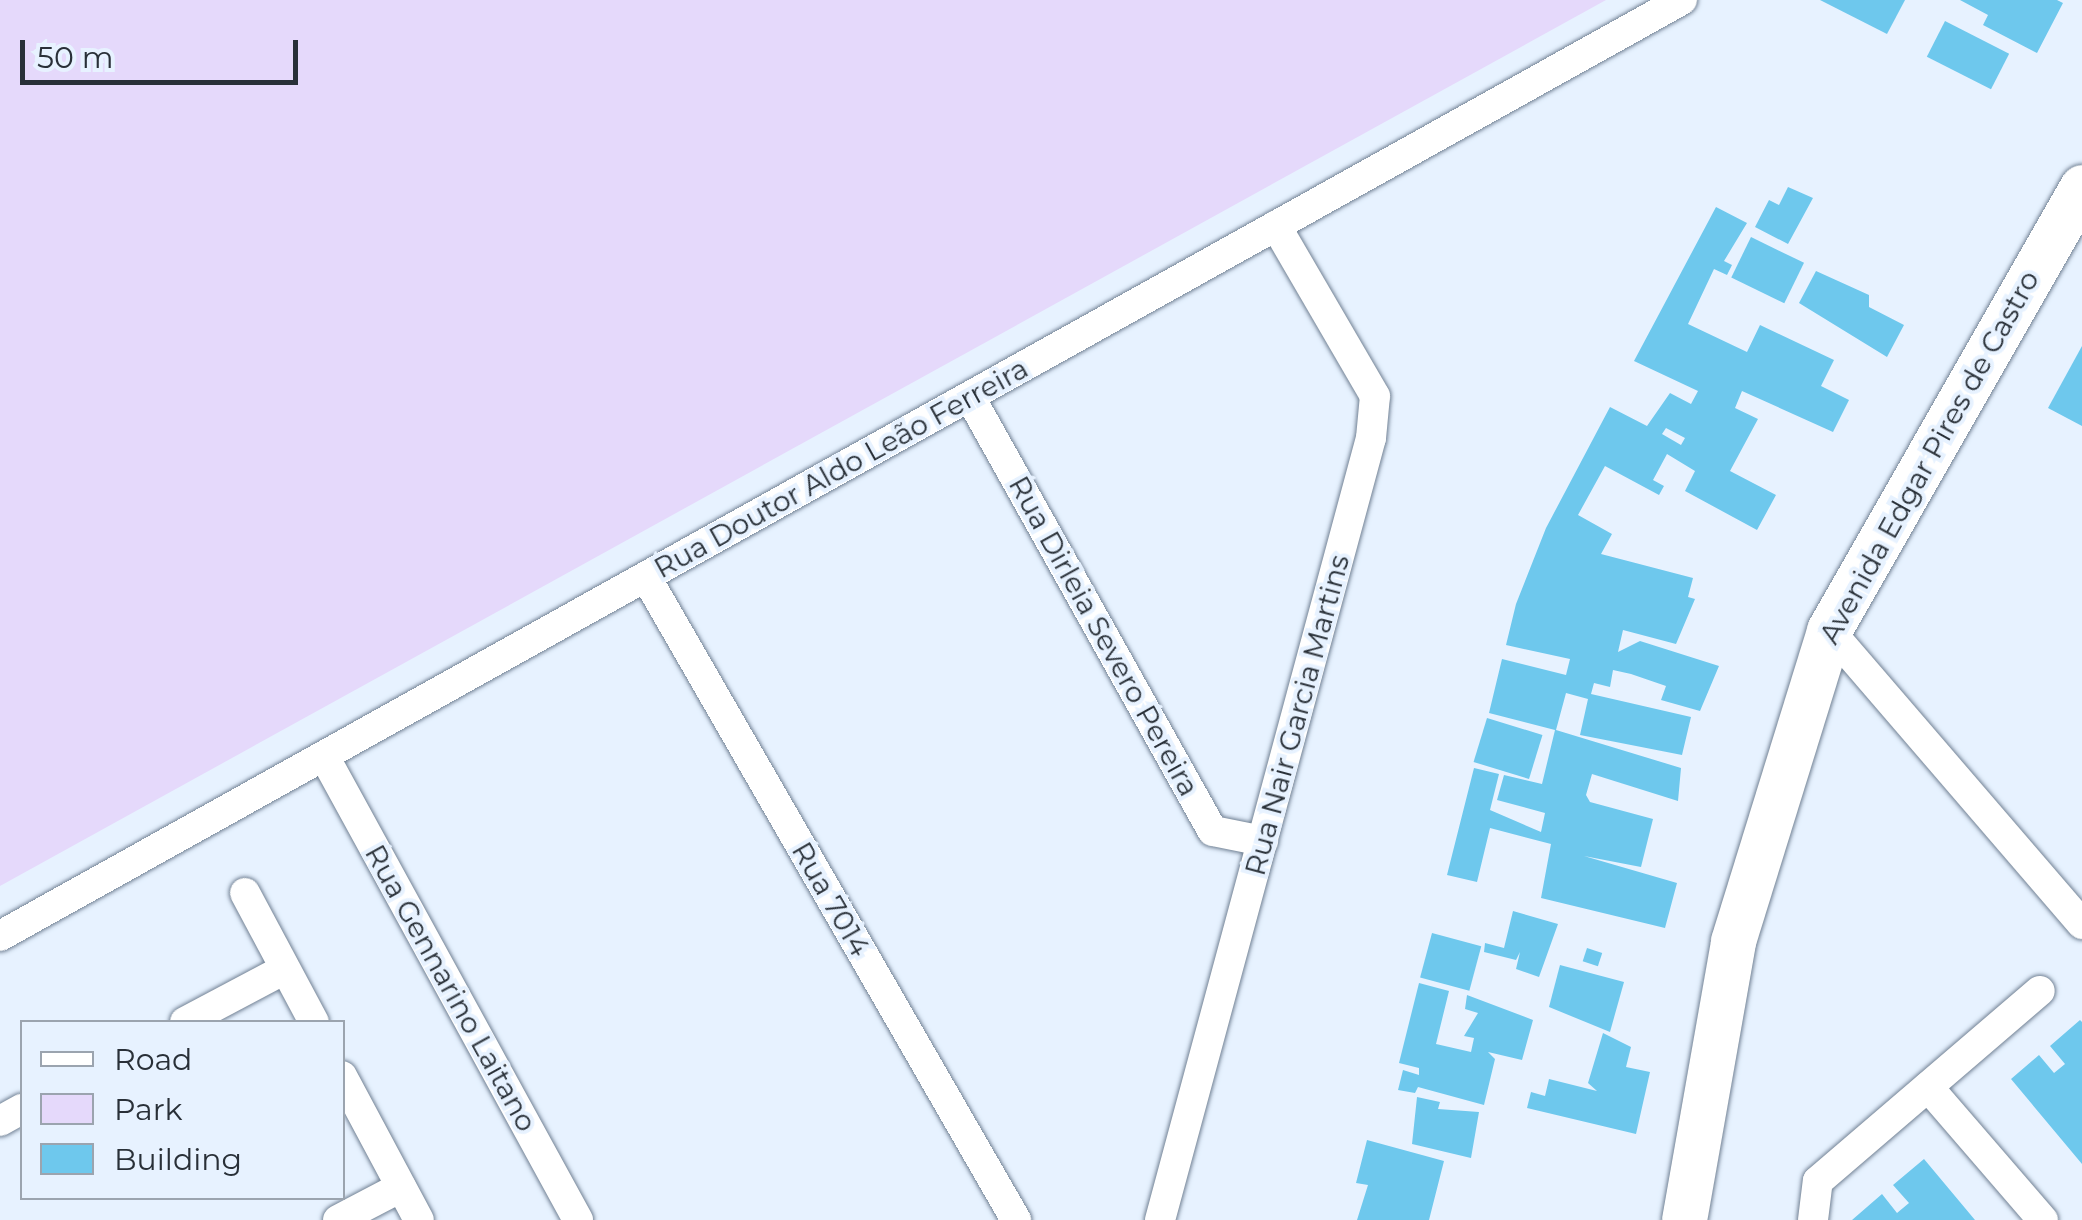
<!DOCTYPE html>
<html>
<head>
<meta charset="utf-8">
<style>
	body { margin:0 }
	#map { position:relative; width:2082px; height:1220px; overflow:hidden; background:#e7f2ff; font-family:Montserrat,sans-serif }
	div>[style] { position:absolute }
	.green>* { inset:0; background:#e5d9fb }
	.building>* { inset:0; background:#6ec8ed; transform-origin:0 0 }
	.roads { filter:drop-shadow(0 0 2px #718194) drop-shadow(0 0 2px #718194) }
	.minor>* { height:30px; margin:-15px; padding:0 15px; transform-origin:15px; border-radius:15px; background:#fff }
	.primary>* { height:45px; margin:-22.5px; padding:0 22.5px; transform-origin:22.5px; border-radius:22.5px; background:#fff }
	span { translate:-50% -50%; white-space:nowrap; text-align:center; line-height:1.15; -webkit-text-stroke:8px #e7f2ff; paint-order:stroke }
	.street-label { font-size:28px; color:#293038 }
	.legend { position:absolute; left:20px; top:1020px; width:325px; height:180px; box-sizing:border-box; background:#e7f2ff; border:2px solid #9ba4af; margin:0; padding:12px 18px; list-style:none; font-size:30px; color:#293038 }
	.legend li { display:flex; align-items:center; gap:20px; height:50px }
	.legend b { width:50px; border:2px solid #9ba4af }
	.scale { position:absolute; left:20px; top:40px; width:278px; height:45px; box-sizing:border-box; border:5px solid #293038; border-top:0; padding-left:12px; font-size:30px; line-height:35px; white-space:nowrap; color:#293038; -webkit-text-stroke:8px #e7f2ff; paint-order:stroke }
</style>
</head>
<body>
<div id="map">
	<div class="green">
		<div style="clip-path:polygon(0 0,1606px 0,0 886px)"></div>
	</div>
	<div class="building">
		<div style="clip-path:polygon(1820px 0,1905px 0,1887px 34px)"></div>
		<div style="clip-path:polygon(1960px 0,2057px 0,2063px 3px,2037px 53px,1983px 25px,1988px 15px)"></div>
		<div style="left:1945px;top:21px;width:72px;height:40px;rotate:27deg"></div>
		<div style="clip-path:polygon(1788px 187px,1813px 198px,1788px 244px,1755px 227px,1769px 200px,1779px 205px)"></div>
		<div style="clip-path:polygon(evenodd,1716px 207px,1747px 223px,1724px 261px,1732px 265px,1727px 275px,1714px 269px,1688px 324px,1747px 352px,1760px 325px,1834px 360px,1821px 386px,1849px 400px,1833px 432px,1742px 391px,1735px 408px,1758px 419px,1730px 471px,1776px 495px,1757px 530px,1685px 491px,1695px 471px,1667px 454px,1653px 480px,1664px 486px,1659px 495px,1605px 466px,1578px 515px,1612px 534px,1601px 554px,1693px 578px,1688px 597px,1695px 599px,1676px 644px,1623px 630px,1618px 652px,1640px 641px,1719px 666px,1700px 711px,1661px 700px,1666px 686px,1631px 674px,1613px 670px,1610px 687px,1594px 683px,1591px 694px,1691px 717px,1682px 755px,1580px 735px,1588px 699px,1566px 693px,1556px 730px,1681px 768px,1678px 801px,1592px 774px,1586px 795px,1590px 802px,1653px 819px,1641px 867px,1584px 856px,1677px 883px,1665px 928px,1541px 898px,1551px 844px,1490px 828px,1477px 882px,1447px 875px,1474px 768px,1499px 774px,1490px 810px,1541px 832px,1545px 813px,1497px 800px,1504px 775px,1542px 784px,1555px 730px,1489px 713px,1502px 659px,1566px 675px,1570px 659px,1506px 645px,1516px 604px,1546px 528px,1610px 407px,1647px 426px,1670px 393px,1691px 404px,1698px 391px,1634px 361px,1716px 207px,1666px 428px,1685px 438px,1681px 445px,1662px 434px,1666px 428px)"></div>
		<div style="left:1751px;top:237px;width:59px;height:45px;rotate:26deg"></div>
		<div style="clip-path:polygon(1816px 271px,1869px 295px,1869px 307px,1904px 325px,1887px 357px,1799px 303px)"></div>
		<div style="clip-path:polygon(2082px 346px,2082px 426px,2048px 408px)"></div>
		<div style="left:1487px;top:718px;width:58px;height:46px;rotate:17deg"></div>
		<div style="clip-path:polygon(1513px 911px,1558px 924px,1539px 977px,1516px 969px,1520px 952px,1516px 960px,1484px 952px,1485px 943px,1504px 948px)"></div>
		<div style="left:1432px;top:933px;width:51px;height:46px;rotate:15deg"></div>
		<div style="left:1587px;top:948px;width:16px;height:14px;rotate:18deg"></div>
		<div style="clip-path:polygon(1560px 965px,1624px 982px,1610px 1032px,1549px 1007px)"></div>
		<div style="clip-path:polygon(1419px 983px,1449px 991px,1436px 1044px,1471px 1052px,1474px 1038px,1464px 1036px,1478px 1013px,1465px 1009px,1467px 995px,1533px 1020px,1522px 1060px,1488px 1052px,1495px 1059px,1484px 1105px,1418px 1087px,1415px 1093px,1398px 1090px,1403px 1070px,1419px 1075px,1419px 1068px,1399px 1063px)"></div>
		<div style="clip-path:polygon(2080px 1020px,2082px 1022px,2082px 1164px,2011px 1079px,2039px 1055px,2054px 1073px,2065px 1064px,2050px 1046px)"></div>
		<div style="clip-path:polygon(1603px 1033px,1631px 1047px,1626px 1067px,1650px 1072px,1636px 1134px,1527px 1108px,1531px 1092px,1545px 1096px,1549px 1079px,1597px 1091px,1588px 1083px)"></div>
		<div style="clip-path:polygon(1417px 1097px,1440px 1102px,1438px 1109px,1479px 1112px,1471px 1158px,1412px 1144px)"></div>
		<div style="clip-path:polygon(1367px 1140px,1444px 1161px,1429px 1220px,1357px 1220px,1368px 1185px,1356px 1183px)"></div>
		<div style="clip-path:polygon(1924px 1159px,1975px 1220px,1852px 1220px,1882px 1194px,1897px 1213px,1909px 1203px,1893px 1185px)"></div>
	</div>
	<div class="roads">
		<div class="minor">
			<div style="left:970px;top:397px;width:497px;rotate:60.8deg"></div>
			<div style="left:1213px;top:831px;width:51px;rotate:11.3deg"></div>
			<div style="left:646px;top:577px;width:742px;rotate:60.08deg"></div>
			<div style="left:1829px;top:630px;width:388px;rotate:49.3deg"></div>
			<div style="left:324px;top:756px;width:529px;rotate:61.3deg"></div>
			<div style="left:245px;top:893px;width:146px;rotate:61.9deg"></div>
			<div style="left:0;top:936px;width:1925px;rotate:-29.1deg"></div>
			<div style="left:185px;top:1022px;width:113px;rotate:-27.9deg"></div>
			<div style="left:342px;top:1076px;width:163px;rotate:61.9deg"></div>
			<div style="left:1928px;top:1087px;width:176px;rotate:49.2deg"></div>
			<div style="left:0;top:1121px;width:25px;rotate:-29deg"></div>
			<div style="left:338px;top:1220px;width:71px;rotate:-27.6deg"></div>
			<div style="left:1160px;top:1220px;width:810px;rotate:-74.9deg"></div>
			<div style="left:1371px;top:438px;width:42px;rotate:-84.6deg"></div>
			<div style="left:1375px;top:396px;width:197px;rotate:-120.2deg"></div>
			<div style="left:1813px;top:1220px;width:39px;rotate:-83deg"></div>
			<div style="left:1818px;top:1181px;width:292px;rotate:-40.6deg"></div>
		</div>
		<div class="primary">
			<div style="left:1684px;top:1220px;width:283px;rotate:-80deg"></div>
			<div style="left:1733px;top:941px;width:325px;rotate:-72.8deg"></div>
			<div style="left:1829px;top:630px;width:510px;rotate:-60.27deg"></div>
		</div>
	</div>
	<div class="street-label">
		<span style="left:1929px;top:457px;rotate:-61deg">Avenida Edgar Pires de Castro</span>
		<span style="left:841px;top:468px;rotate:-29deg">Rua Doutor Aldo Leão Ferreira</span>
		<span style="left:1104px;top:636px;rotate:61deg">Rua Dirleia Severo Pereira</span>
		<span style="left:1297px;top:715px;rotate:-75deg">Rua Nair Garcia Martins</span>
		<span style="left:831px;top:899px;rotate:60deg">Rua 7014</span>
		<span style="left:451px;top:988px;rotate:61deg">Rua Gennarino Laitano</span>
	</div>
	<ul class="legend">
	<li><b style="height:12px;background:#fff"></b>Road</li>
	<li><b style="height:28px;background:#e5d9fb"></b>Park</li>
	<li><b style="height:28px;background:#6ec8ed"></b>Building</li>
	</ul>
	<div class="scale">50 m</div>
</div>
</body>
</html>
